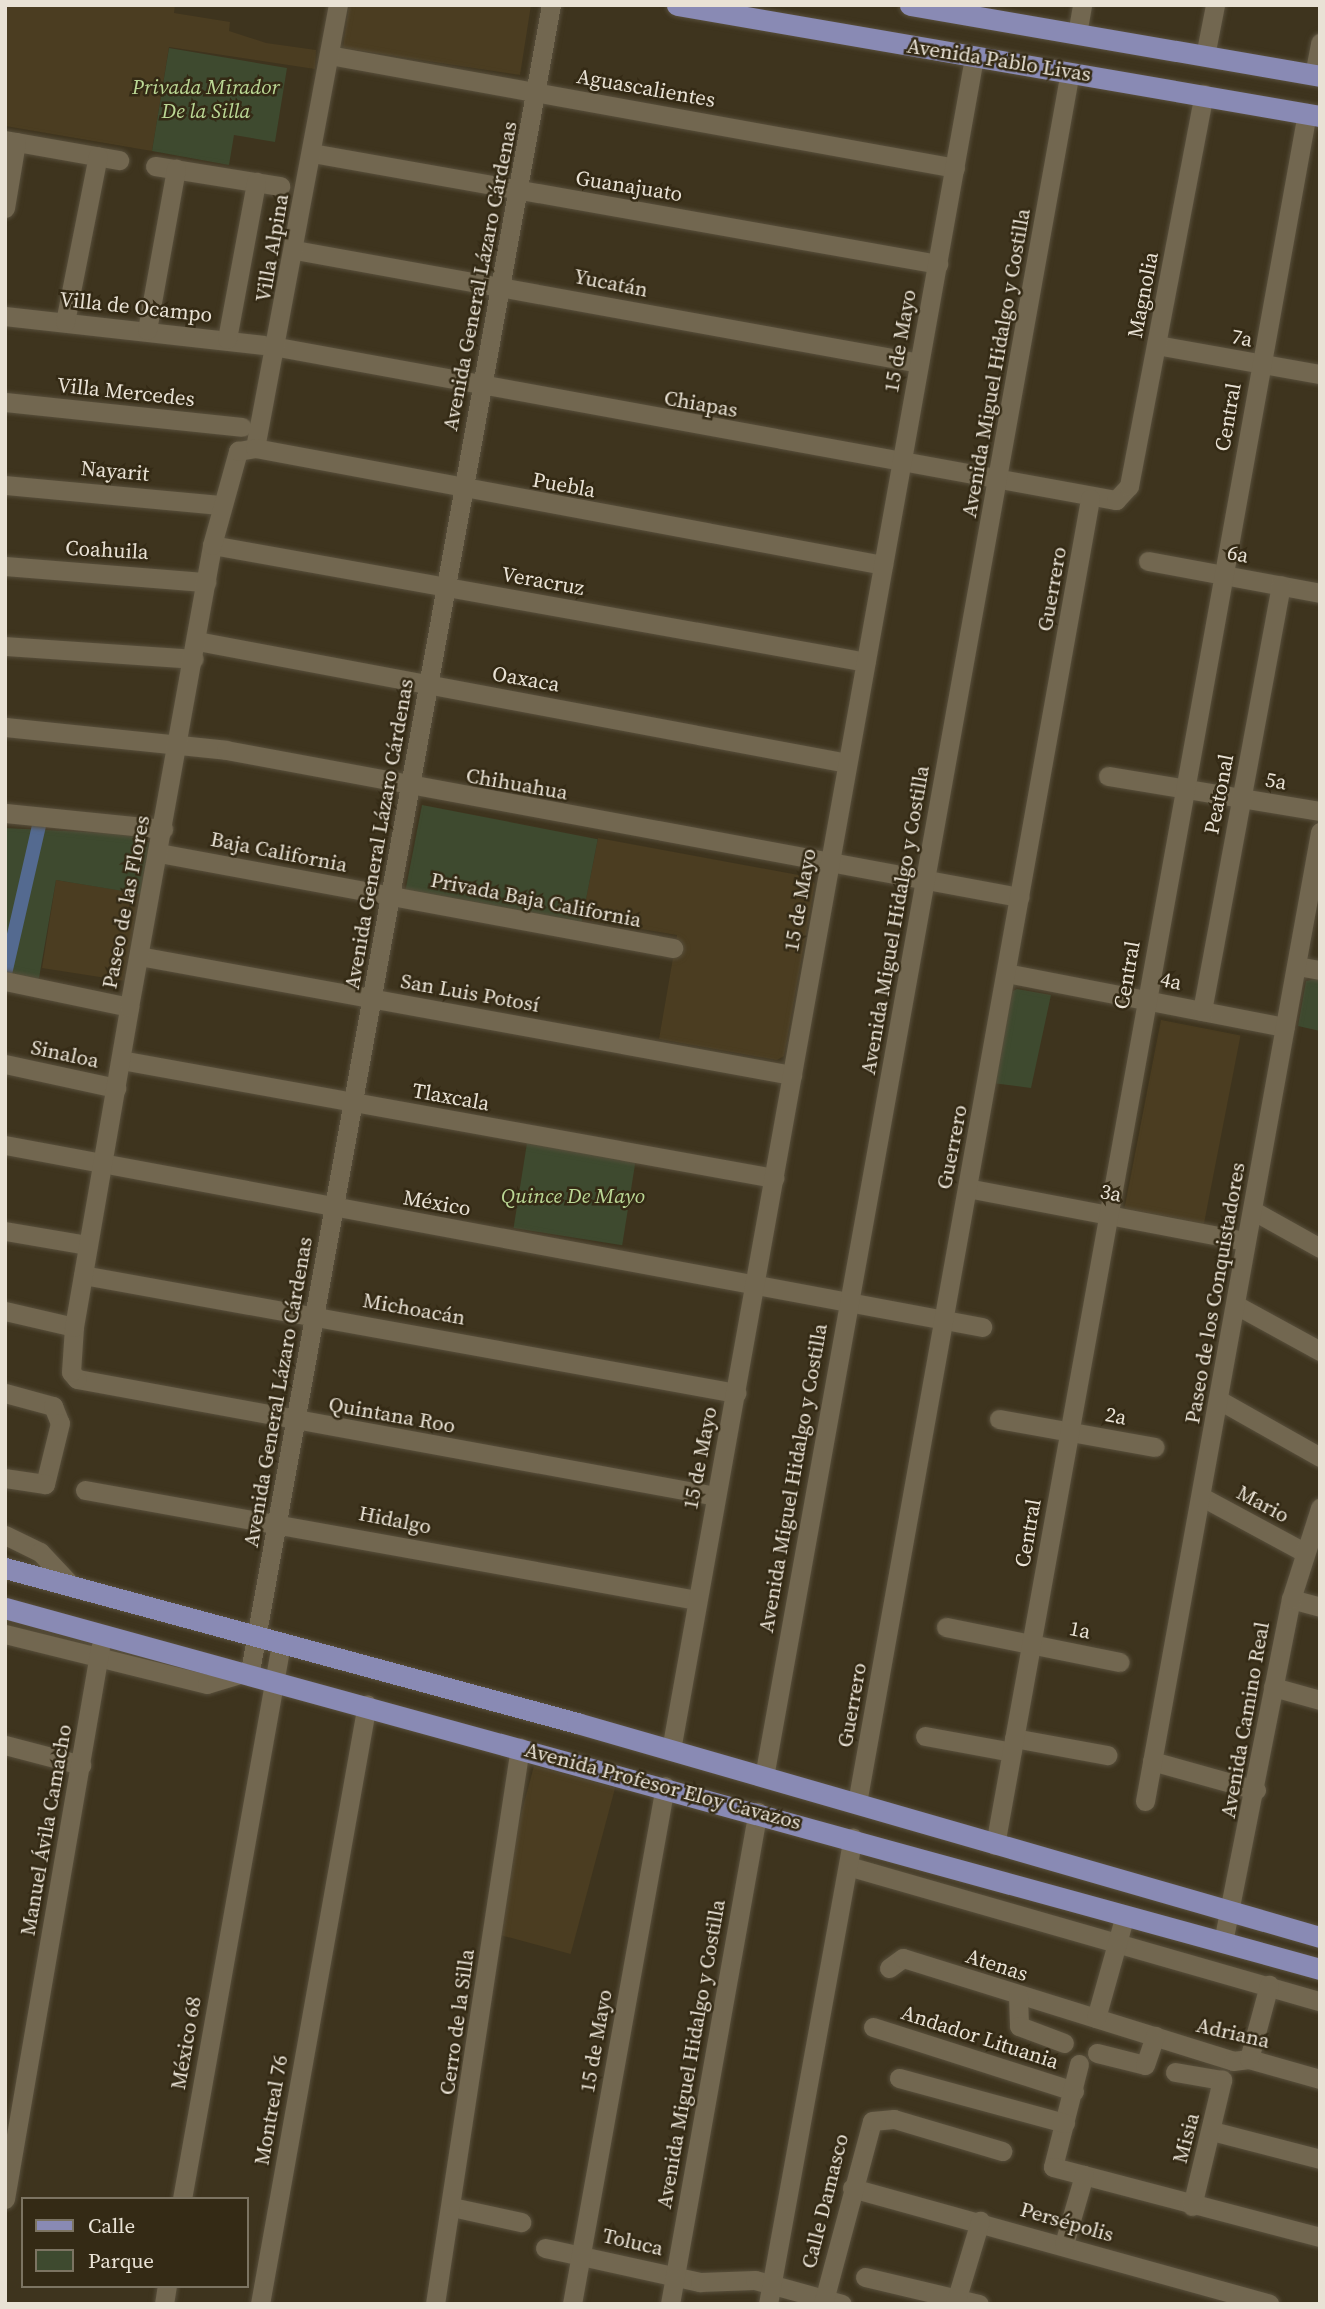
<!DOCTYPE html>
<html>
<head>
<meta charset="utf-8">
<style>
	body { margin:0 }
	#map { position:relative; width:1325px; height:2309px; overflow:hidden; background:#3e341e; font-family:"Source Serif 4",serif }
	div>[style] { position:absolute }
	.built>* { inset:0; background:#4b3d21; transform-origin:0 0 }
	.green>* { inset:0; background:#3e4a2f; transform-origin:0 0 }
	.canal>* { height:14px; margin:-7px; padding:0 7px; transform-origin:7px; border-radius:7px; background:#546a90 }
	.roads { filter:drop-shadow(0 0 2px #584f3c) drop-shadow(0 0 2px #584f3c) }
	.minor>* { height:19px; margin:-9.5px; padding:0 9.5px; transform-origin:9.5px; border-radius:9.5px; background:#726750 }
	.major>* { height:21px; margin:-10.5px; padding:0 10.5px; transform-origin:10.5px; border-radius:10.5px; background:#898ab4 }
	span { translate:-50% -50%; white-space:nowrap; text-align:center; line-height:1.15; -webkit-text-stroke:5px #342a15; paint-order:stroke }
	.street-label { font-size:21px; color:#e9e2d5 }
	.park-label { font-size:21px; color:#bbd895; font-style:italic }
	.frame { position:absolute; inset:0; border:7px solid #e9e2d5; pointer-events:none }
	.legend { position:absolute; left:21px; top:2197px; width:228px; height:91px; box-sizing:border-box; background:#342a15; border:2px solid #7c7462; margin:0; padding:9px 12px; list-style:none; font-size:21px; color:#e9e2d5 }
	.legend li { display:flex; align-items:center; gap:14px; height:35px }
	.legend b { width:35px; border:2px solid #7c7462 }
</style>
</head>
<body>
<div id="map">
	<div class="built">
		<div style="clip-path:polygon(5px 5px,175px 5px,174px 13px,230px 22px,229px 31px,266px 43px,316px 50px,315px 69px,169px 47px,152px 151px,5px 126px)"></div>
		<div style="clip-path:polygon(349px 5px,531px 5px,520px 75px,343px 48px)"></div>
		<div style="clip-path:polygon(598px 838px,809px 877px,815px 884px,784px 1056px,777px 1060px,659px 1039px,677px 935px,582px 919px)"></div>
		<div style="left:56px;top:880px;width:86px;height:89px;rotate:9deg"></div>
		<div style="left:1161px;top:1020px;width:81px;height:192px;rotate:11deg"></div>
		<div style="left:534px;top:1766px;width:84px;height:172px;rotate:15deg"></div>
	</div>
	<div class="green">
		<div style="clip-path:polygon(169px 48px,287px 68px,275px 142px,234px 135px,229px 165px,152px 151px)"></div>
		<div style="left:422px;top:805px;width:179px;height:87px;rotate:11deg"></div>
		<div style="clip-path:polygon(5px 828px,107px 833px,145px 838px,150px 844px,141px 894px,56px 880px,38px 984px,5px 974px)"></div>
		<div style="clip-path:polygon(1320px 978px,1320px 1031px,1298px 1026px,1306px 981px)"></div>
		<div style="clip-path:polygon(1017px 989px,1051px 995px,1031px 1088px,992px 1083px,1009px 993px)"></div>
		<div style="left:527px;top:1143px;width:110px;height:86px;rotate:9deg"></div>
	</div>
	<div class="canal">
		<div style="left:5px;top:974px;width:161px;rotate:-77.1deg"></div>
	</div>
	<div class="roads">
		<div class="minor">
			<div style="left:1077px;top:34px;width:29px;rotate:-80deg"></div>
			<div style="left:329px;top:55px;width:636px;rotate:10.23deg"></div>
			<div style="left:1205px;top:56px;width:52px;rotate:-78.9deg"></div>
			<div style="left:1314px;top:75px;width:33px;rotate:-79deg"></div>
			<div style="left:5px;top:140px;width:116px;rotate:10deg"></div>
			<div style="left:312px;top:153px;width:636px;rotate:10.05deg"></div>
			<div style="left:155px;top:166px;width:127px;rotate:9.1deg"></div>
			<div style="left:5px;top:208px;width:67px;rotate:-80.5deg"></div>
			<div style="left:295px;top:250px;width:634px;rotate:10.26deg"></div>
			<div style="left:5px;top:316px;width:260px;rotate:6.4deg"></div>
			<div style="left:65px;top:322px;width:169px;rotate:-78.8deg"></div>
			<div style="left:147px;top:330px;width:164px;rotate:-79.8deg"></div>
			<div style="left:227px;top:339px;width:160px;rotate:-79.5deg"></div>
			<div style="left:1157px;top:345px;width:166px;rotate:10.1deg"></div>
			<div style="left:278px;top:347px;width:852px;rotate:10.35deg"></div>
			<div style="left:1116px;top:500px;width:19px;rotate:-47deg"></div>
			<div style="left:1129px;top:486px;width:399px;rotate:-79.2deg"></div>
			<div style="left:5px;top:402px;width:238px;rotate:6deg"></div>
			<div style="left:255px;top:448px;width:451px;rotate:-79.4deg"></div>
			<div style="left:5px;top:485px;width:217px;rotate:5.3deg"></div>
			<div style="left:212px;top:545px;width:664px;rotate:10.14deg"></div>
			<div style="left:1148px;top:561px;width:175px;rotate:10.5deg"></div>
			<div style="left:5px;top:566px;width:202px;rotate:4.6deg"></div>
			<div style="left:197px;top:641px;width:661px;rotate:10.63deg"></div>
			<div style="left:5px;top:646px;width:189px;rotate:3.9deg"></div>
			<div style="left:5px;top:727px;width:222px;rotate:5.9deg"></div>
			<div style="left:226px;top:750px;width:807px;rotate:10.5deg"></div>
			<div style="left:1108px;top:776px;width:215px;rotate:9.4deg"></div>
			<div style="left:5px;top:813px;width:159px;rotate:5.8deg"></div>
			<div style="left:159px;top:853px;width:523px;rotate:10.47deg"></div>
			<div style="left:139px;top:956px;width:664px;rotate:10.33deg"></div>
			<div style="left:1297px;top:966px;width:23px;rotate:10deg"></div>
			<div style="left:1006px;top:973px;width:284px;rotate:11deg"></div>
			<div style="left:5px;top:981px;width:127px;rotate:11.8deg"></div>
			<div style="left:1202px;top:1011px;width:433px;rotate:-79.5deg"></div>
			<div style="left:121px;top:1060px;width:664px;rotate:10.24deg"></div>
			<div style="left:5px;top:1064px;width:114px;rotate:12.2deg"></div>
			<div style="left:5px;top:1145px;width:994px;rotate:10.55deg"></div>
			<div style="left:967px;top:1188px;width:283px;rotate:10.8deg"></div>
			<div style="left:1252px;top:1210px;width:78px;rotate:29.2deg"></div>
			<div style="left:5px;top:1231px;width:84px;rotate:9.6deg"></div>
			<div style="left:83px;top:1275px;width:664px;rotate:10.24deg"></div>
			<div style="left:1236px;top:1305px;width:96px;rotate:28.7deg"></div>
			<div style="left:5px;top:1311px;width:71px;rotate:13.1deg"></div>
			<div style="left:5px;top:1393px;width:50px;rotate:15.2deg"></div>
			<div style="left:53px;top:1406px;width:18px;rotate:68deg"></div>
			<div style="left:60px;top:1423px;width:63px;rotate:103.8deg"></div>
			<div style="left:45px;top:1484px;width:40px;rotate:-171.5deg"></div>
			<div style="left:1219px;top:1400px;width:116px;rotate:29.4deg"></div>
			<div style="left:999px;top:1419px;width:158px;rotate:10.2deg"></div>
			<div style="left:85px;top:1490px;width:622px;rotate:10.19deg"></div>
			<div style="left:716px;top:1496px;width:650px;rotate:-169.62deg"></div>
			<div style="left:77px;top:1379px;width:9px;rotate:-131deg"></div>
			<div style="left:71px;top:1372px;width:45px;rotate:-86.2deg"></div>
			<div style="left:74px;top:1327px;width:325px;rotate:-80.2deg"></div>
			<div style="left:129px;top:1007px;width:469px;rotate:-79.8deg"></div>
			<div style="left:212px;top:545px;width:98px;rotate:-74.5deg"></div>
			<div style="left:238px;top:451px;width:17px;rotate:-10deg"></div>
			<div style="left:255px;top:448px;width:639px;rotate:10.55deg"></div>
			<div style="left:1202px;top:1497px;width:114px;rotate:28.4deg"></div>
			<div style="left:5px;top:1535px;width:39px;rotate:26deg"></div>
			<div style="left:40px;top:1552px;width:48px;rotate:46.7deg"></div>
			<div style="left:1291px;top:1599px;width:30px;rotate:15deg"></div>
			<div style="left:946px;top:1627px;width:177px;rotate:11.4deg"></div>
			<div style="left:5px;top:1634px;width:208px;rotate:13.9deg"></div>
			<div style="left:207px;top:1684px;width:45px;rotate:-16.8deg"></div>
			<div style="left:250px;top:1671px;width:1693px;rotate:-79.76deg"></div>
			<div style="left:1273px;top:1687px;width:49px;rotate:15.5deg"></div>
			<div style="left:925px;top:1736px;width:88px;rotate:10.4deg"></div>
			<div style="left:1014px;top:1738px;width:95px;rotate:10.4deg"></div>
			<div style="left:5px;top:1745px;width:79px;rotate:14.7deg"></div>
			<div style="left:671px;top:1750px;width:1720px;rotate:-79.85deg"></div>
			<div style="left:1152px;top:1761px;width:108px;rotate:15.6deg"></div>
			<div style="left:764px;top:1777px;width:1732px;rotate:-79.83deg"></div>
			<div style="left:1145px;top:1801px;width:985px;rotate:-79.76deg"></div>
			<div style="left:857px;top:1803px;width:1325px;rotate:-79.87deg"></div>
			<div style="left:995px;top:1845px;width:1760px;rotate:-79.79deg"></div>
			<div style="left:848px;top:1866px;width:491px;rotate:16deg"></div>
			<div style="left:1223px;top:1942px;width:350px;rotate:-78.8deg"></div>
			<div style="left:1291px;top:1599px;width:96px;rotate:-72.3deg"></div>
			<div style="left:889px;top:1968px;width:17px;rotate:-36deg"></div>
			<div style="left:903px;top:1958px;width:346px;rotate:17.3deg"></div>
			<div style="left:1233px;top:2061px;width:16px;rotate:-7deg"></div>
			<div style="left:1249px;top:2059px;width:74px;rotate:15.7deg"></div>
			<div style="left:1018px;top:1996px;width:30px;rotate:88deg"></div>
			<div style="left:1019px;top:2026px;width:48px;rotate:20.7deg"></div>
			<div style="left:1096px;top:2018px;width:107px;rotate:-74.3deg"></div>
			<div style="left:873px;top:2027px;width:211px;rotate:17.7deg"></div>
			<div style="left:1097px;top:2053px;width:49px;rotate:14deg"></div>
			<div style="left:1145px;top:2065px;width:31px;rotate:-71deg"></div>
			<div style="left:1249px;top:2059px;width:77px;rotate:-74.9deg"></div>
			<div style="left:1079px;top:2064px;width:106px;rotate:104.2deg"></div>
			<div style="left:1053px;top:2167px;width:276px;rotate:14.7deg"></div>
			<div style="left:1175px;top:2072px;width:48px;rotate:9.7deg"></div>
			<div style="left:899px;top:2078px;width:172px;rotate:15.2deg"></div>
			<div style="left:1212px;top:2131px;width:112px;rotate:14.5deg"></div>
			<div style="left:852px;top:2188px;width:433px;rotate:15.5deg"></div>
			<div style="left:5px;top:2199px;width:559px;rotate:-80.22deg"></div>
			<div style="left:182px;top:2199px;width:564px;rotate:-79.89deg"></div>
			<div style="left:1192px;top:2206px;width:130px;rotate:-76.6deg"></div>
			<div style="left:452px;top:2207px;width:71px;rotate:12.3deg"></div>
			<div style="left:1064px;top:2244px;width:72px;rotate:-73.8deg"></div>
			<div style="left:545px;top:2248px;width:159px;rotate:12.4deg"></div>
			<div style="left:700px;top:2282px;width:55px;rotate:-2.1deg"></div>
			<div style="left:755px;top:2280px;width:90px;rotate:15.4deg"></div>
			<div style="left:865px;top:2277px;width:117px;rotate:13.3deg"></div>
			<div style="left:164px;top:2304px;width:18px;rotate:-81deg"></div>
			<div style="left:260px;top:2304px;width:609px;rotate:-79.89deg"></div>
			<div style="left:435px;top:2304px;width:563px;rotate:-81.32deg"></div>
			<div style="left:572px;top:2304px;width:526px;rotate:-79.82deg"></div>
			<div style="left:670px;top:2304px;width:500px;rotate:-79.9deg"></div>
			<div style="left:768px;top:2304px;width:474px;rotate:-79.7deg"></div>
			<div style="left:823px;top:2304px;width:189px;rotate:-75deg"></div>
			<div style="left:872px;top:2121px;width:22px;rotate:-5deg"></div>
			<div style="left:894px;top:2119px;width:113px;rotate:16.5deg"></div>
			<div style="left:955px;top:2304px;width:87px;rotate:-73.2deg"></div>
		</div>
		<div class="major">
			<div style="left:677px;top:5px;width:653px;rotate:9.79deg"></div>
			<div style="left:910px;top:5px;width:416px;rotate:9.8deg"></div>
			<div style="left:5px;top:1568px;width:593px;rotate:15.16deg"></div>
			<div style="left:577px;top:1723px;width:773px;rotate:16.07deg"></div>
			<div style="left:5px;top:1608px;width:1364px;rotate:15.35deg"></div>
		</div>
	</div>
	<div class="street-label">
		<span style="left:999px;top:60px;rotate:9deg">Avenida Pablo Livas</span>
		<span style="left:646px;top:88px;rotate:10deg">Aguascalientes</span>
		<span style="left:629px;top:186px;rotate:9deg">Guanajuato</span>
		<span style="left:272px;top:248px;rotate:-80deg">Villa Alpina</span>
		<span style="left:480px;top:276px;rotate:-79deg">Avenida General Lázaro Cárdenas</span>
		<span style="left:611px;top:283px;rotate:11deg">Yucatán</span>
		<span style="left:1143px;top:295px;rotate:-79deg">Magnolia</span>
		<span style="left:136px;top:307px;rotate:6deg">Villa de Ocampo</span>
		<span style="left:1242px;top:338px;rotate:11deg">7a</span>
		<span style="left:900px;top:341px;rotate:-80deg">15 de Mayo</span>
		<span style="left:996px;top:363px;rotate:-80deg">Avenida Miguel Hidalgo y Costilla</span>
		<span style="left:126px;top:392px;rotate:6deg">Villa Mercedes</span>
		<span style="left:701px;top:404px;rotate:10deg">Chiapas</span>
		<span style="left:1228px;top:417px;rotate:-80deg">Central</span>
		<span style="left:115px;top:471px;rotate:5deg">Nayarit</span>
		<span style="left:564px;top:485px;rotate:10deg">Puebla</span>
		<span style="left:107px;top:550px;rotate:3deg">Coahuila</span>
		<span style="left:1238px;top:554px;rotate:11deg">6a</span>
		<span style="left:543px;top:581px;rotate:10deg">Veracruz</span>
		<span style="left:1052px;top:589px;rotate:-80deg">Guerrero</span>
		<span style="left:526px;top:679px;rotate:10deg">Oaxaca</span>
		<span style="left:1276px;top:781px;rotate:10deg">5a</span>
		<span style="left:517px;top:784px;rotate:10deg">Chihuahua</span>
		<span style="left:1219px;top:794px;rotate:-79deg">Peatonal</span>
		<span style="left:379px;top:834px;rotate:-80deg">Avenida General Lázaro Cárdenas</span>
		<span style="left:279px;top:852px;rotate:11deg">Baja California</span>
		<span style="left:536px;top:900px;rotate:11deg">Privada Baja California</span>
		<span style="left:800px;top:900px;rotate:-80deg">15 de Mayo</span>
		<span style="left:126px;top:902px;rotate:-79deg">Paseo de las Flores</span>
		<span style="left:895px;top:920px;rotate:-80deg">Avenida Miguel Hidalgo y Costilla</span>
		<span style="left:1127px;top:975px;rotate:-80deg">Central</span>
		<span style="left:1171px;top:981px;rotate:12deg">4a</span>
		<span style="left:470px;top:993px;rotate:10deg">San Luis Potosí</span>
		<span style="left:65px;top:1054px;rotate:12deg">Sinaloa</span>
		<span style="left:451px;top:1097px;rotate:10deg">Tlaxcala</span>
		<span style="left:952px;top:1147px;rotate:-79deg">Guerrero</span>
		<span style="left:1111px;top:1193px;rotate:11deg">3a</span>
		<span style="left:437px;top:1203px;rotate:10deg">México</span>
		<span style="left:1215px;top:1293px;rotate:-80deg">Paseo de los Conquistadores</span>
		<span style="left:414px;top:1309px;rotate:10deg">Michoacán</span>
		<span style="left:278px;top:1392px;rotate:-80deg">Avenida General Lázaro Cárdenas</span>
		<span style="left:392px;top:1415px;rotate:10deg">Quintana Roo</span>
		<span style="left:1116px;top:1416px;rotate:11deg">2a</span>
		<span style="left:700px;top:1458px;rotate:-79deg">15 de Mayo</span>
		<span style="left:793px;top:1478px;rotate:-80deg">Avenida Miguel Hidalgo y Costilla</span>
		<span style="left:1263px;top:1504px;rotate:28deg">Mario</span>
		<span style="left:395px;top:1520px;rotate:11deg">Hidalgo</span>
		<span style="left:1028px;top:1533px;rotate:-80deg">Central</span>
		<span style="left:1080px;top:1630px;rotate:11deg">1a</span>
		<span style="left:852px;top:1705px;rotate:-80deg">Guerrero</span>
		<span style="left:1245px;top:1720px;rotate:-80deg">Avenida Camino Real</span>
		<span style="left:663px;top:1786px;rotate:15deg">Avenida Profesor Eloy Cavazos</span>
		<span style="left:46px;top:1830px;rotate:-80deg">Manuel Ávila Camacho</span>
		<span style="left:997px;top:1965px;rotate:18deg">Atenas</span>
		<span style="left:457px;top:2022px;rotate:-82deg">Cerro de la Silla</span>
		<span style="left:1233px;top:2033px;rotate:13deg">Adriana</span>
		<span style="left:980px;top:2037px;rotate:18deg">Andador Lituania</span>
		<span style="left:596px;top:2041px;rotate:-80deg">15 de Mayo</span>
		<span style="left:186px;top:2043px;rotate:-80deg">México 68</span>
		<span style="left:691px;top:2054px;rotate:-80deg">Avenida Miguel Hidalgo y Costilla</span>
		<span style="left:271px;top:2110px;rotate:-80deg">Montreal 76</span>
		<span style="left:1186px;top:2138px;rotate:-75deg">Misia</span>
		<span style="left:825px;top:2201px;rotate:-76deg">Calle Damasco</span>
		<span style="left:1067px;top:2222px;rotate:16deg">Persépolis</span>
		<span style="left:633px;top:2242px;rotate:13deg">Toluca</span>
	</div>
	<div class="park-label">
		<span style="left:206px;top:99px">Privada Mirador<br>De la Silla</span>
		<span style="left:573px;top:1196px">Quince De Mayo</span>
	</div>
	<div class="frame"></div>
	<ul class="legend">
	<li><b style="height:9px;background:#898ab4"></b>Calle</li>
	<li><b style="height:19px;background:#3e4a2f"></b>Parque</li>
	</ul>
</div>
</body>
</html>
